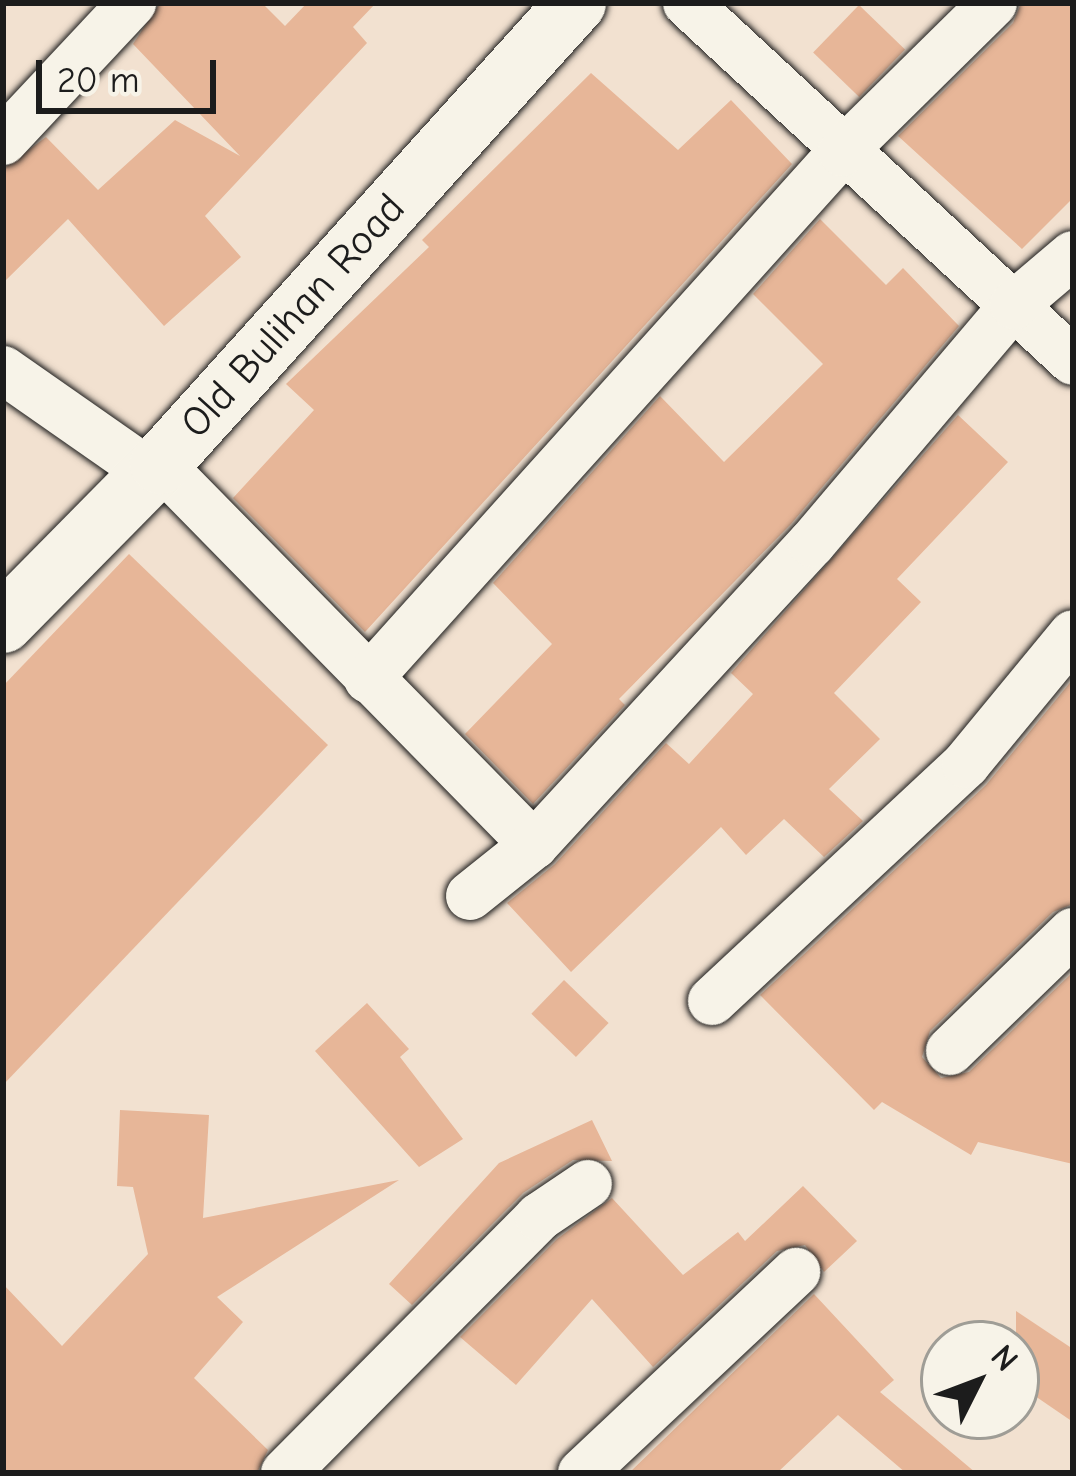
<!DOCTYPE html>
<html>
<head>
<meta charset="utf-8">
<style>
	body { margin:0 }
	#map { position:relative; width:1076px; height:1476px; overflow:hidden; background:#f2e1d0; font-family:"Comic Neue",sans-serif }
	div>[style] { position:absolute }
	.building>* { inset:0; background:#e7b698; transform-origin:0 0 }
	.roads { filter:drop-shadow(0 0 3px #1c1c1c) drop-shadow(0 0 3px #1c1c1c) }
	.minor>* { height:48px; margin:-24px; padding:0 24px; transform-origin:24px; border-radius:24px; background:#f7f3e8 }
	.tertiary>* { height:60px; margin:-30px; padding:0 30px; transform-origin:30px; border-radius:30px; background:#f7f3e8 }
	span { translate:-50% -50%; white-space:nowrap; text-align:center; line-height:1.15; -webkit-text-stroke:10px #f7f3e8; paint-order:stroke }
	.street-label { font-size:42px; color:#1c1c1c }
	.frame { position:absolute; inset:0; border:6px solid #1c1c1c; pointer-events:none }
	.north { position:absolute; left:920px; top:1320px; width:120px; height:120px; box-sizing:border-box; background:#f7f3e8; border:3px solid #9f9d96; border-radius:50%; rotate:48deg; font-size:33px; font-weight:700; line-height:48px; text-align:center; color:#1c1c1c }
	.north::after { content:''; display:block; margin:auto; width:42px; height:54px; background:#1c1c1c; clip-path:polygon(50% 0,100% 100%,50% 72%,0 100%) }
	.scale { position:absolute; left:36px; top:60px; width:180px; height:54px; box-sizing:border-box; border:6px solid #1c1c1c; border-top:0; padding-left:15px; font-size:36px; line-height:42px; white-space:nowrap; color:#1c1c1c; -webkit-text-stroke:9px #f7f3e8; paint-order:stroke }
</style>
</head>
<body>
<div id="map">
	<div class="building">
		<div style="clip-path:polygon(160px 3px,262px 3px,285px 26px,307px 3px,376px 3px,353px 27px,367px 43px,205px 216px,241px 257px,164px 326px,68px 219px,3px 283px,3px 169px,46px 137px,98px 190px,175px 120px,240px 156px,133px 44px)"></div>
		<div style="clip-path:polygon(1021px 3px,1073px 3px,1073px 198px,1022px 249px,898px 136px,1013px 23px)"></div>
		<div style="left:859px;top:5px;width:64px;height:66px;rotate:44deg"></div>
		<div style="clip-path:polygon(591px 73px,678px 150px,731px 100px,792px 164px,365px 632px,233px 498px,314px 410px,286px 384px,429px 247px,422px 240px)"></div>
		<div style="clip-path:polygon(820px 219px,886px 285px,903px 268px,959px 326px,791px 524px,619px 699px,625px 705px,533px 804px,465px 734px,552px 644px,493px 583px,660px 396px,724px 462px,823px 364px,753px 294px)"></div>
		<div style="clip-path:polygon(958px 415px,1008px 462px,897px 579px,921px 602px,834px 693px,880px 739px,829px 789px,863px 821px,824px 857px,784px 819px,746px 855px,721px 827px,571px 972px,507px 903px,555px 864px,666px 743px,689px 764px,753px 694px,731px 673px)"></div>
		<div style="clip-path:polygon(129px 554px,328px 745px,3px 1085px,3px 686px)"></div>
		<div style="clip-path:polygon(1073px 679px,1073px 904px,1053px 912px,930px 1031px,922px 1057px,941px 1078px,969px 1072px,1073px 972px,1073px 1164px,978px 1142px,971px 1155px,882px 1102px,874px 1110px,760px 995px,986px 785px)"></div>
		<div style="left:564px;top:980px;width:62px;height:47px;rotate:44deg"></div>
		<div style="clip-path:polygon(367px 1003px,409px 1049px,400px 1057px,463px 1139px,419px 1167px,315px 1051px)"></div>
		<div style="clip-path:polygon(120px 1110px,209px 1115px,203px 1218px,399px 1180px,217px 1297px,243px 1322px,194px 1378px,268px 1450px,257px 1473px,3px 1473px,3px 1284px,62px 1346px,148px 1254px,133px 1187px,117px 1186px)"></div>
		<div style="clip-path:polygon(592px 1120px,612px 1161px,573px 1160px,523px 1193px,412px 1305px,389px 1284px,499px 1163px)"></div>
		<div style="clip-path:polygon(803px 1186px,857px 1241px,824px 1272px,805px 1245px,777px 1251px,653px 1367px,592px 1299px,516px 1385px,460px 1337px,557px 1239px,612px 1198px,683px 1275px,738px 1232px,745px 1241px)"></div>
		<div style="clip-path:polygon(814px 1294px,894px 1380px,880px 1392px,976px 1473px,906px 1473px,838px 1415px,777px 1473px,629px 1473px)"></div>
		<div style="clip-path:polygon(1016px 1311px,1073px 1349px,1073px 1422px,1016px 1383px)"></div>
	</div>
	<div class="roads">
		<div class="minor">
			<div style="left:687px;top:3px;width:526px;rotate:42.84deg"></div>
			<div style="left:3px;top:141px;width:189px;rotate:-46.9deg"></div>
			<div style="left:3px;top:370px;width:178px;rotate:34.9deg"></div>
			<div style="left:160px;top:464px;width:534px;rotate:45.53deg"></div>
			<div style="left:368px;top:679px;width:709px;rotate:-48.03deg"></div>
			<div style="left:842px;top:152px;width:212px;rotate:-44.6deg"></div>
			<div style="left:470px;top:896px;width:82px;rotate:-38.6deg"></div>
			<div style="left:534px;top:845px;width:410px;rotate:-47.4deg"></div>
			<div style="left:812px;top:543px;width:312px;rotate:-49.7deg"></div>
			<div style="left:1014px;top:305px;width:77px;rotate:-40.3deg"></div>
			<div style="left:712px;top:1001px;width:347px;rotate:-43deg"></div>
			<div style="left:966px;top:764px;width:168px;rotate:-50.5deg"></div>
			<div style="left:950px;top:1051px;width:171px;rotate:-44.1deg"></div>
			<div style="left:285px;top:1473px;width:361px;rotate:-45.2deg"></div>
			<div style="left:539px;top:1217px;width:59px;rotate:-34deg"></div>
			<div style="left:582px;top:1473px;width:294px;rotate:-43.2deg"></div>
		</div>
		<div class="tertiary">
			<div style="left:3px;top:623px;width:223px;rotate:-45.4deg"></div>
			<div style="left:160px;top:464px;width:621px;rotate:-47.94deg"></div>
		</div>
	</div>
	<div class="street-label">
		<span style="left:293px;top:316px;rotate:-48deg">Old Bulihan Road</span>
	</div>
	<div class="frame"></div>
	<div class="north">N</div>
	<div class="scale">20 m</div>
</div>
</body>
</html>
